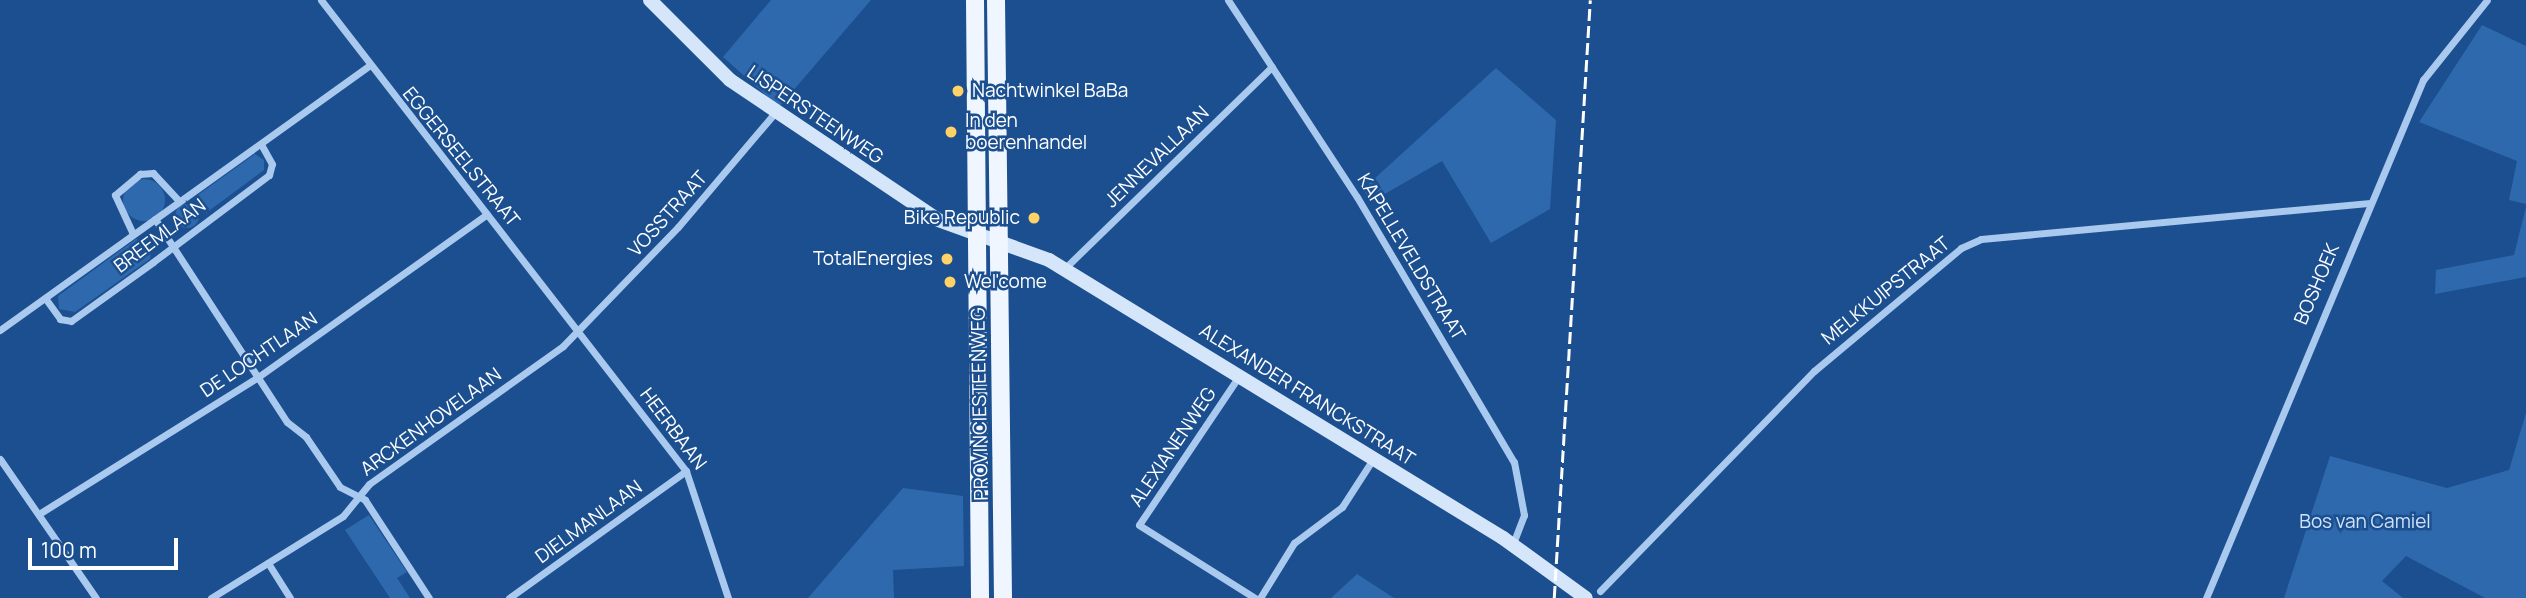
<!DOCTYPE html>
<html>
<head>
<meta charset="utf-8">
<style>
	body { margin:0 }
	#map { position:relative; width:2526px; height:598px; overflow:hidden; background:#1b4f8f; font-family:Manrope,sans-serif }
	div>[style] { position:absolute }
	.green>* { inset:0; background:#2e69ad }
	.round { border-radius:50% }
	.street>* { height:7px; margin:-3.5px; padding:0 3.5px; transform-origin:3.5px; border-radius:3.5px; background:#a9c9ee }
	.secondary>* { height:14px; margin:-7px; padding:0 7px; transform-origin:7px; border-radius:7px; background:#d6e6fa }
	.primary>* { height:18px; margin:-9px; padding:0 9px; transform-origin:9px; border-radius:9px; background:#f0f6ff }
	.rail>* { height:2.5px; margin-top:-1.25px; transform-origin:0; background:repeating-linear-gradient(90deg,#fff 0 12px,transparent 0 17px) }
	.dots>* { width:19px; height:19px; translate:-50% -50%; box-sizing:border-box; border:4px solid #1b4f8f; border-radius:50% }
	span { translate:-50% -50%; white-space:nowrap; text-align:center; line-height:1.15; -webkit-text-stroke:5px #1b4f8f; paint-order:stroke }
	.poi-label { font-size:19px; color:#fff }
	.left { translate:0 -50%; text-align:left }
	.right { translate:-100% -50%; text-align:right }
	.street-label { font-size:19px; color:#fff }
	.park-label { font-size:19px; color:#cfe3fa }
	.scale { position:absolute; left:28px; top:538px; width:150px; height:32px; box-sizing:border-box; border:4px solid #fff; border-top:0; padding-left:9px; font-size:21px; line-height:24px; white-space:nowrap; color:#fff; -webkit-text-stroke:5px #1b4f8f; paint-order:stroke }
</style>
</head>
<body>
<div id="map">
	<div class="green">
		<div style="clip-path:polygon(771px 0,871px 0,779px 107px,723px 57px)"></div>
		<div style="clip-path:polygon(2482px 25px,2526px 46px,2526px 204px,2509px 200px,2517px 161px,2419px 122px)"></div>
		<div style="clip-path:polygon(1496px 68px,1556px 120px,1550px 209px,1491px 243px,1442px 161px,1371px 202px,1363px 189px)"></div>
		<div style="clip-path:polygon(255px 154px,264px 160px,264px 170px,206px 213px,195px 197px)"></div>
		<div class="round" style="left:123px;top:179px;width:42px;height:42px"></div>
		<div class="round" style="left:175px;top:204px;width:24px;height:24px"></div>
		<div style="clip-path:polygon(2526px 207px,2526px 277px,2435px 294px,2436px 270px,2514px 255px)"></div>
		<div style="clip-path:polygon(136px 239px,152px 242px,150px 259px,75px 312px,59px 309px,58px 296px)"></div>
		<div style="clip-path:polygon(2526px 413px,2526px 598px,2485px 598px,2406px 556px,2382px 581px,2403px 598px,2284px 598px,2330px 456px,2447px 488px,2509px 470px)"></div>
		<div style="clip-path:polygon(903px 488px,963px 496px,964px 566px,893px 570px,894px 598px,808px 598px)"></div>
		<div style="clip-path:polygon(369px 515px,407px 572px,397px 578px,410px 598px,390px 598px,345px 530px)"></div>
		<div style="clip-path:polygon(1357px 574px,1394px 598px,1331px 598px)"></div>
	</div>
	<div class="street">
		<div style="left:321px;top:0;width:596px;rotate:52.23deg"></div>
		<div style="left:686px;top:471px;width:134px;rotate:71.7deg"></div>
		<div style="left:1228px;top:0;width:235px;rotate:56.8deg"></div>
		<div style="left:1357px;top:197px;width:308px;rotate:59.4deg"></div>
		<div style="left:1514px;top:462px;width:54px;rotate:79.3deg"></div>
		<div style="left:1524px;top:515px;width:31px;rotate:111deg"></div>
		<div style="left:155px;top:219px;width:242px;rotate:57deg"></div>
		<div style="left:287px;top:422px;width:24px;rotate:38deg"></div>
		<div style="left:306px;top:437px;width:60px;rotate:55.8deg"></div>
		<div style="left:340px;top:487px;width:28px;rotate:27deg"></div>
		<div style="left:365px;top:500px;width:117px;rotate:56.9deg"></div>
		<div style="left:133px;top:234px;width:43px;rotate:-114.8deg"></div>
		<div style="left:115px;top:195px;width:33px;rotate:-40deg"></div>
		<div style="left:140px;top:174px;width:13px;rotate:-4deg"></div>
		<div style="left:153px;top:173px;width:38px;rotate:47deg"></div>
		<div style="left:1064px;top:269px;width:290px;rotate:-44.2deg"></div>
		<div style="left:45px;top:298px;width:26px;rotate:54deg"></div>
		<div style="left:60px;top:319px;width:11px;rotate:10deg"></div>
		<div style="left:71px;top:321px;width:101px;rotate:-35.7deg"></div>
		<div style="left:153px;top:262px;width:145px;rotate:-36.9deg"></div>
		<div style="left:269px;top:175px;width:11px;rotate:-75deg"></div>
		<div style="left:272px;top:164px;width:23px;rotate:-119deg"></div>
		<div style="left:0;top:330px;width:454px;rotate:-35.6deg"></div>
		<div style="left:1239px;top:376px;width:179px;rotate:123.9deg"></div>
		<div style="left:1139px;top:525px;width:137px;rotate:32.2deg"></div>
		<div style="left:0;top:459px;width:169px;rotate:55.4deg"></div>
		<div style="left:42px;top:512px;width:255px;rotate:-32deg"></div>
		<div style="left:258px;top:377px;width:281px;rotate:-35.4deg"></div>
		<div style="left:268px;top:563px;width:41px;rotate:57.8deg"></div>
		<div style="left:1600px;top:591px;width:307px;rotate:-45.8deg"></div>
		<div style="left:1814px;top:371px;width:192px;rotate:-39.9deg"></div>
		<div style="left:1961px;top:248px;width:22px;rotate:-24deg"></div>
		<div style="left:1981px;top:239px;width:391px;rotate:-5.3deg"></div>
		<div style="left:211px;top:598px;width:155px;rotate:-31.8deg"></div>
		<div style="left:343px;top:516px;width:41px;rotate:-50.9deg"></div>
		<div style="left:369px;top:484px;width:238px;rotate:-35.4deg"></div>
		<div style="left:563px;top:346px;width:165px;rotate:-46deg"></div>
		<div style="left:678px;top:227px;width:148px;rotate:-49.7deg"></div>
		<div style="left:509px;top:598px;width:218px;rotate:-35.7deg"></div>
		<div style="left:1260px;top:598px;width:65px;rotate:-58.3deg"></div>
		<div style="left:1294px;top:543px;width:60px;rotate:-36.9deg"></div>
		<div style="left:1342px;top:507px;width:57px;rotate:-57.1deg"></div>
		<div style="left:2206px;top:598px;width:562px;rotate:-67.27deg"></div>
		<div style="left:2423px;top:80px;width:102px;rotate:-51.3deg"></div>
	</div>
	<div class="secondary">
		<div style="left:650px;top:0;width:113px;rotate:45deg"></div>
		<div style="left:730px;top:80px;width:251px;rotate:33.9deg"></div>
		<div style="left:938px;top:220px;width:118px;rotate:19.8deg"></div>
		<div style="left:1049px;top:260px;width:532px;rotate:31.48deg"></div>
		<div style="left:1503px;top:538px;width:102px;rotate:35.9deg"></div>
	</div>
	<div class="primary">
		<div style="left:975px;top:0;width:598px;rotate:89.52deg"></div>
		<div style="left:996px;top:0;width:598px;rotate:89.33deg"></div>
	</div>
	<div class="rail">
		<div style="left:1554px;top:598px;width:599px;rotate:-86.55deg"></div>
	</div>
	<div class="dots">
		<div style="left:958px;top:91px;background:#ffd166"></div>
		<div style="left:951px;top:132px;background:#ffd166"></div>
		<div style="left:1034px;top:218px;background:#ffd166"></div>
		<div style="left:947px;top:259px;background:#ffd166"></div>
		<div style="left:950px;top:282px;background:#ffd166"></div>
	</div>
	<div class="poi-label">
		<span class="left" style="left:972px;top:91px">Nachtwinkel BaBa</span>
		<span class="left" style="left:965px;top:132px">In den<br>boerenhandel</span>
		<span class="right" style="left:1020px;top:218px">Bike Republic</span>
		<span class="right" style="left:933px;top:259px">TotalEnergies</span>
		<span class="left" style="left:964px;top:282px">Wel'come</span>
	</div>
	<div class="street-label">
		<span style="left:815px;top:115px;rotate:34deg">LISPERSTEENWEG</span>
		<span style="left:461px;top:157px;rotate:51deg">EGGERSEELSTRAAT</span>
		<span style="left:1157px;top:157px;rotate:-44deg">JENNEVALLAAN</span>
		<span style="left:668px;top:214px;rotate:-48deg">VOSSTRAAT</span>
		<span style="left:160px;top:236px;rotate:-37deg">BREEMLAAN</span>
		<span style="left:1411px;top:257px;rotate:59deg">KAPELLEVELDSTRAAT</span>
		<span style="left:2317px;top:284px;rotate:-67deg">BOSHOEK</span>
		<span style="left:1886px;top:291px;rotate:-39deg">MELKKUIPSTRAAT</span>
		<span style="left:259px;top:355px;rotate:-34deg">DE LOCHTLAAN</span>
		<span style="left:1307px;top:395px;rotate:32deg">ALEXANDER FRANCKSTRAAT</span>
		<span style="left:980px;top:404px;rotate:-91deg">PROVINCIESTEENWEG</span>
		<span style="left:431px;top:422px;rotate:-36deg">ARCKENHOVELAAN</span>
		<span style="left:673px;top:429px;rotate:53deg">HEERBAAN</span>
		<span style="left:1173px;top:447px;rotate:-56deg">ALEXIANENWEG</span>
		<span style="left:589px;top:522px;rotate:-36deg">DIELMANLAAN</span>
	</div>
	<div class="park-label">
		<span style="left:2365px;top:522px">Bos van Camiel</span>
	</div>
	<div class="scale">100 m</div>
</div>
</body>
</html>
